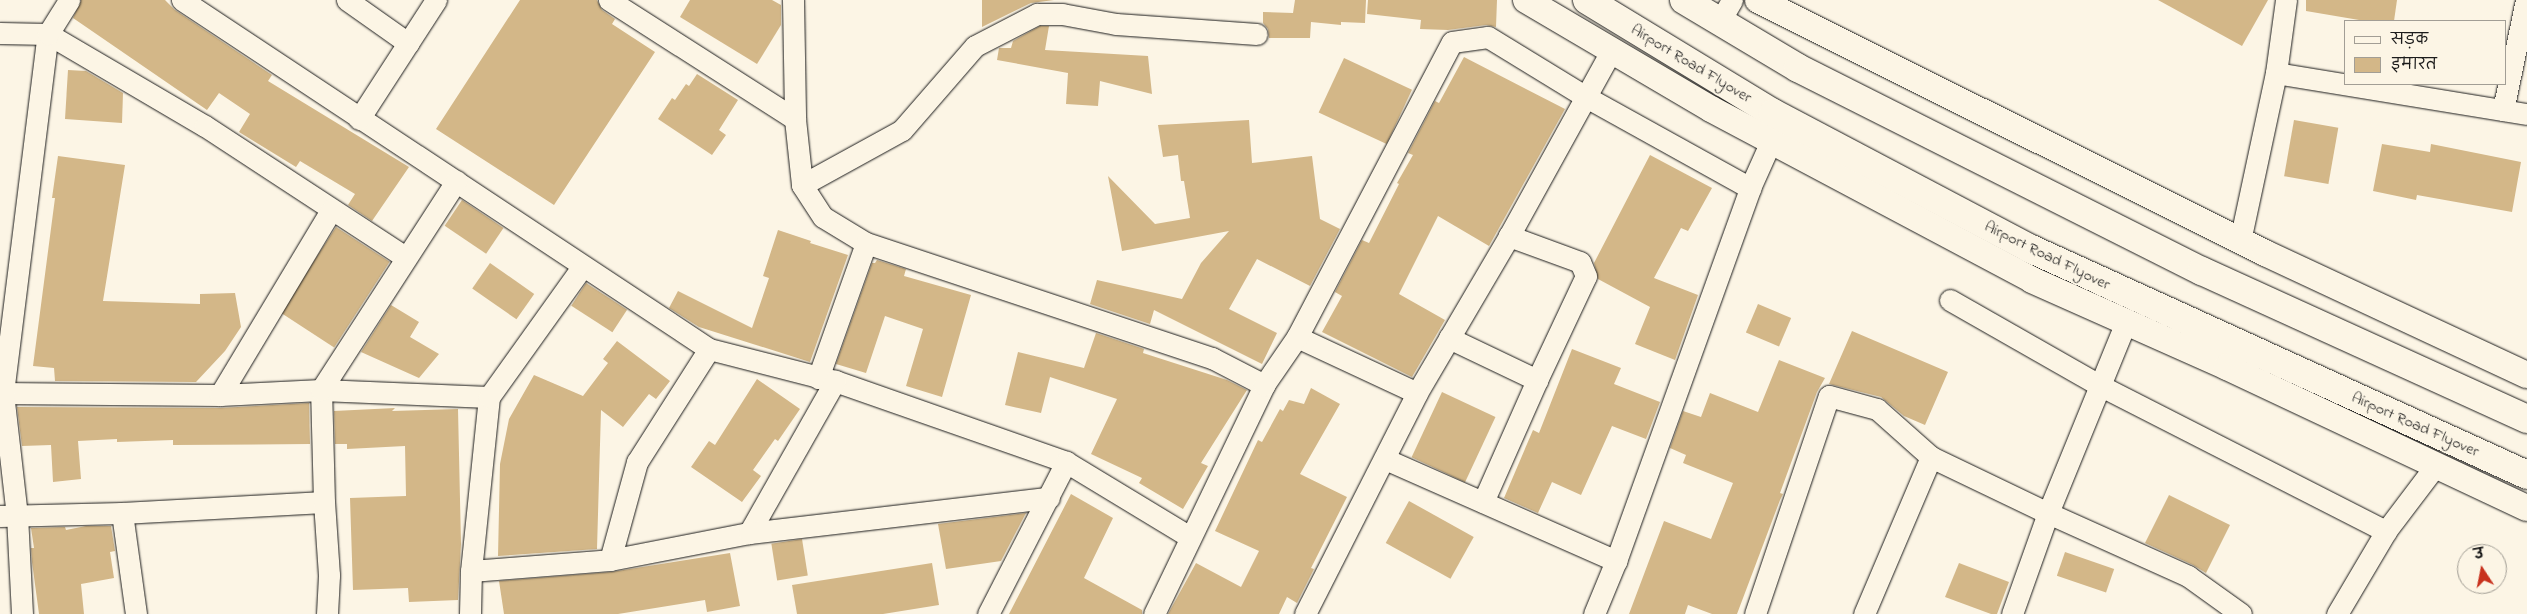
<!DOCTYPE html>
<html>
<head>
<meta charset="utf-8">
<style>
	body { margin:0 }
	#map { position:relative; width:2527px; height:614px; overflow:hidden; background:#fcf5e5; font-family:"Indie Flower","Playpen Sans Deva",sans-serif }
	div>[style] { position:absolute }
	.building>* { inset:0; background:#d3b788; transform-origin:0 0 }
	.roads { filter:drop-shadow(0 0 1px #1c1c1c) drop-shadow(0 0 1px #1c1c1c) }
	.minor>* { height:21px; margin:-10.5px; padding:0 10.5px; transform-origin:10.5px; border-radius:10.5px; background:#fcf5e5 }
	.tertiary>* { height:26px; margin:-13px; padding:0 13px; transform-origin:13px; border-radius:13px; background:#fcf5e5 }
	.primary>* { height:28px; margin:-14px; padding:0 14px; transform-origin:14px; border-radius:14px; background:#fcf5e5 }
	span { translate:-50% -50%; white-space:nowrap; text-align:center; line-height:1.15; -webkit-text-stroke:4px #fcf5e5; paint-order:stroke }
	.street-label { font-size:16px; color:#1c1c1c }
	.legend { position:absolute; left:2344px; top:20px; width:162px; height:65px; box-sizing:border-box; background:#fcf5e5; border:1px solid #a29e95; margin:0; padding:6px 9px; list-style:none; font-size:15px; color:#1c1c1c }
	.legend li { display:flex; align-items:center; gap:10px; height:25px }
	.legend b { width:25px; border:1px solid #a29e95 }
	.north { position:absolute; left:2457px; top:544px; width:50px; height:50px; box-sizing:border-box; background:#fcf5e5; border:1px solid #a29e95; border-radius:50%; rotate:349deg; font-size:14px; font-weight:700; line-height:20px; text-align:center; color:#1c1c1c }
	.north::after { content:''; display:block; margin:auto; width:18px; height:22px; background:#c8321e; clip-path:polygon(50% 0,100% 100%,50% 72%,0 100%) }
</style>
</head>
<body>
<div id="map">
	<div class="building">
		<div style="clip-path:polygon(81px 0,165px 0,175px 10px,272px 75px,268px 81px,409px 167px,372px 221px,348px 205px,355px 194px,300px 161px,296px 167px,239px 132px,250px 114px,219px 93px,207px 110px,73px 18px)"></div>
		<div style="clip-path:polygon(520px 0,597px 0,602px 10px,615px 19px,612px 24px,655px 52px,554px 205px,436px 129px)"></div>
		<div style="clip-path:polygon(690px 0,772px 0,781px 5px,781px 25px,757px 64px,680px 17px)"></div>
		<div style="clip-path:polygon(982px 0,1054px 0,1031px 3px,982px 27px)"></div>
		<div style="clip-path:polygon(1295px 0,1366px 0,1365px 23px,1341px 22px,1341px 25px,1311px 22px,1310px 38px,1269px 38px,1268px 29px,1263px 23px,1263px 12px,1293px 13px)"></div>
		<div style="clip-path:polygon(1368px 0,1497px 0,1496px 27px,1486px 25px,1448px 30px,1420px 29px,1421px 20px,1367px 14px)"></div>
		<div style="clip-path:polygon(2158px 0,2268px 0,2242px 46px)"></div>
		<div style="clip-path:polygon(2306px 0,2397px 0,2394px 21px,2365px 21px,2306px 11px)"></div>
		<div style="clip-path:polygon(1040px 26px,1049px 26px,1045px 50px,1148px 56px,1152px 94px,1100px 81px,1098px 106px,1066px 104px,1068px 73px,997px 60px,999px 48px,1011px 48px,1013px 41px)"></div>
		<div style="clip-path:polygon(1464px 57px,1565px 109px,1489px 246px,1438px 216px,1399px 294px,1445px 320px,1412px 377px,1322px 332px,1342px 296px,1335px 292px,1362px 240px,1369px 243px,1399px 184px,1397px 183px,1413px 155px,1408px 153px,1435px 101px,1439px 103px)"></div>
		<div style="left:1344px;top:58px;width:75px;height:60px;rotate:25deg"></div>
		<div style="clip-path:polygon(68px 70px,86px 71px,123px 93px,122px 123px,65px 119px)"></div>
		<div style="clip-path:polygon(697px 74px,738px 100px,719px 130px,726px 135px,712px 155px,658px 119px,672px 98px,675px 100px,686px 84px,689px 86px)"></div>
		<div style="clip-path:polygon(1249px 120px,1252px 163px,1312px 156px,1320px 219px,1340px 229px,1310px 286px,1257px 259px,1229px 309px,1277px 333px,1262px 364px,1154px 310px,1150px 324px,1090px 304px,1097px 280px,1182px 299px,1201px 263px,1229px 231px,1122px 251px,1108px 176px,1155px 224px,1190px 218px,1184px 181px,1181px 181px,1178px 155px,1163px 157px,1158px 125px)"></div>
		<div style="left:2294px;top:120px;width:45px;height:57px;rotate:10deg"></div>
		<div style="clip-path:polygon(2382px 144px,2430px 152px,2431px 144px,2521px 162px,2512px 212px,2417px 195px,2416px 200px,2373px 191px)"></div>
		<div style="clip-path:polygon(1650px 155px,1712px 188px,1688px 231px,1681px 228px,1654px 278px,1698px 295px,1675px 360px,1635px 344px,1650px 307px,1598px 279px,1594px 263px)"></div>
		<div style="clip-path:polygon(58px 156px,125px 165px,103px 301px,200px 304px,200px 294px,235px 293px,241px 327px,225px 351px,196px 382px,55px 381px,54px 368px,33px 366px,55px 198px,52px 198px)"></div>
		<div style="left:462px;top:200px;width:50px;height:31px;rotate:34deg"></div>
		<div style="left:336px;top:227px;width:64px;height:102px;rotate:33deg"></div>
		<div style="clip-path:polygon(778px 230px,811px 241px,810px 243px,848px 255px,810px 362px,699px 327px,669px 308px,678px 291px,752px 328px,769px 278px,763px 276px)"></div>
		<div style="clip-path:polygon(877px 260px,906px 269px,904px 276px,971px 295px,942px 397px,906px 386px,923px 329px,885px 316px,866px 373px,836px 364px,872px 263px,875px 263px)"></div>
		<div style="left:490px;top:263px;width:54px;height:31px;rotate:35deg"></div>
		<div style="left:586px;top:283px;width:49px;height:27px;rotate:33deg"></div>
		<div style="left:1758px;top:304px;width:36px;height:31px;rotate:23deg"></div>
		<div style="clip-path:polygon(391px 305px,419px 322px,410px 337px,439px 354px,419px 378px,361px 352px)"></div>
		<div style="clip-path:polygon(1852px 331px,1948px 372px,1925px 425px,1904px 416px,1881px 397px,1829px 384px)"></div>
		<div style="clip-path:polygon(1096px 333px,1144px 349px,1143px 353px,1227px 380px,1247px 390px,1201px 463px,1208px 466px,1183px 509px,1139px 483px,1142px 478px,1091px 454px,1117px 399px,1050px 377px,1041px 413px,1005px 405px,1018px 352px,1084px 368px)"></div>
		<div style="clip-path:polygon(617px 341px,670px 381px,656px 399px,649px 394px,623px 427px,601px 410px,597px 549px,498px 556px,500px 464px,509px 419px,534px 375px,583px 396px,608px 363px,603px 359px)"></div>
		<div style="clip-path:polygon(1572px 349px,1621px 368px,1614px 384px,1660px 402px,1646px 439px,1612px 426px,1581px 495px,1552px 482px,1538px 513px,1504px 498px,1533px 430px,1539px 433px)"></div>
		<div style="clip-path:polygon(1779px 360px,1825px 378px,1817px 392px,1780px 493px,1783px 494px,1780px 500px,1737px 614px,1712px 614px,1688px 605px,1685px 614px,1629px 614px,1664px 521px,1711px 539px,1733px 483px,1683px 463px,1686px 455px,1670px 448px,1683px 411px,1701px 417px,1710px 393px,1758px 412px)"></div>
		<div style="clip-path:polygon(757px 379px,800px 409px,778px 441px,775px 439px,753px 470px,761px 476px,742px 502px,691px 467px,709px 441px,715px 445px)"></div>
		<div style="clip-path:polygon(1311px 388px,1340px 404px,1300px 474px,1347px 497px,1311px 568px,1314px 569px,1297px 603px,1287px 597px,1279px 614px,1168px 614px,1196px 563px,1241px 587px,1259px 551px,1215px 531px,1258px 440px,1262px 442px,1280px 409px,1283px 411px,1289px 400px,1304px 404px)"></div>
		<div style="left:1442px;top:392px;width:59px;height:72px;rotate:25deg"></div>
		<div style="clip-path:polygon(309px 403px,310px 444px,173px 445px,173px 440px,117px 442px,117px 439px,78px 441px,81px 479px,53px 482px,51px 445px,22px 446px,17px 407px,220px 408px)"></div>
		<div style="clip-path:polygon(395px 408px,392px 411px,458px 409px,461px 544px,458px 600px,409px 602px,408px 588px,353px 590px,350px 498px,406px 496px,405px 446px,347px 449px,347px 444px,335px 444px,334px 411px)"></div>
		<div style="clip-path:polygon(1071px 494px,1113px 518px,1084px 578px,1142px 610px,1142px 614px,1009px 614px)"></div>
		<div style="clip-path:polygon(2169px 495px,2230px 525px,2206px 573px,2193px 565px,2145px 543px)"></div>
		<div style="left:1409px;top:501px;width:74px;height:48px;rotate:29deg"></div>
		<div style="clip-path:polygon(1026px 513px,1001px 561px,946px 569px,938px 524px)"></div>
		<div style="clip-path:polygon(86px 526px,111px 526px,115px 551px,110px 552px,114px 578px,81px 584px,84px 614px,39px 614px,32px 562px,31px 548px,34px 548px,31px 528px,65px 527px,66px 530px)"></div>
		<div style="left:802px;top:539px;width:37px;height:31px;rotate:81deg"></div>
		<div style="left:2065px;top:552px;width:52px;height:25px;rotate:19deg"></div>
		<div style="clip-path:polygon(730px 553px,740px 606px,707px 612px,705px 600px,618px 614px,504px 614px,499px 581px,611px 572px)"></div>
		<div style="clip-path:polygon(932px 563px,939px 605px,883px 614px,797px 614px,792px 585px)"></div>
		<div style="clip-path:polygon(1959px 563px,2009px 582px,1997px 614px,1991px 614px,1945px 597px)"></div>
	</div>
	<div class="roads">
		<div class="minor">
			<div style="left:182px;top:0;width:632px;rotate:33.51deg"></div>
			<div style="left:709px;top:349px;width:130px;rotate:14.3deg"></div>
			<div style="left:835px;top:381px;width:245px;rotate:19.3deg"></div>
			<div style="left:1066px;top:462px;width:145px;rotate:31.2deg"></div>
			<div style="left:347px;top:0;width:75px;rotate:35.2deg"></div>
			<div style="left:609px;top:0;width:221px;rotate:32.6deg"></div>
			<div style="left:793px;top:0;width:119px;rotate:89deg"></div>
			<div style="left:795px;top:119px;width:66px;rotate:83.9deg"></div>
			<div style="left:802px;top:185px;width:38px;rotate:57deg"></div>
			<div style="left:823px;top:217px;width:50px;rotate:31.2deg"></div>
			<div style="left:866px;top:243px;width:365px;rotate:18.4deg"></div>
			<div style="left:1212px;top:358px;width:59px;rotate:27.4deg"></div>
			<div style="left:1720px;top:21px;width:24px;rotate:-60deg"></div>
			<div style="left:0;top:33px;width:48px;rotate:1.2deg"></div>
			<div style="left:48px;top:34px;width:182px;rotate:30.4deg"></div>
			<div style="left:205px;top:126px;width:239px;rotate:33.2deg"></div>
			<div style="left:2276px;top:73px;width:254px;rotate:9.3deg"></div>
			<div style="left:2503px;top:110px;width:112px;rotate:-78.2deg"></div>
			<div style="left:359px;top:119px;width:142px;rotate:-57.1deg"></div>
			<div style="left:802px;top:185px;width:114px;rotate:-28.8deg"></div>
			<div style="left:902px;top:130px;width:111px;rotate:-49deg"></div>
			<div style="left:975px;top:46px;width:70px;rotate:-27.3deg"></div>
			<div style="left:1037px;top:14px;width:25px"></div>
			<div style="left:1062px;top:14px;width:55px;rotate:10.5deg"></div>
			<div style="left:1116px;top:24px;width:141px;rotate:4.1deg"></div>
			<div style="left:2240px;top:241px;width:172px;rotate:-77.9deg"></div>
			<div style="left:2276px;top:73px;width:74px;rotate:-82.2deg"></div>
			<div style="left:1950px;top:300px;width:174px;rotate:29.7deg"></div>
			<div style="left:2101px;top:386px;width:320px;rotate:27deg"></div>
			<div style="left:1297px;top:337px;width:132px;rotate:25deg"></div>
			<div style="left:1449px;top:338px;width:98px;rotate:25.5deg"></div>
			<div style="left:1537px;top:380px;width:115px;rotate:-64.8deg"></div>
			<div style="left:1586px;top:276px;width:15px;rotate:-113deg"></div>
			<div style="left:1580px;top:262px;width:76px;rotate:-159.9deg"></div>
			<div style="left:818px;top:378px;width:143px;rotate:-70.4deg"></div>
			<div style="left:0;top:393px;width:220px;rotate:0.5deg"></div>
			<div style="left:220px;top:395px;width:101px;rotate:-2.8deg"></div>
			<div style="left:321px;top:390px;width:168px;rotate:2.4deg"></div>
			<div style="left:220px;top:395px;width:216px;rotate:-59deg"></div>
			<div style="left:1385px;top:459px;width:253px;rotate:23.8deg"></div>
			<div style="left:1483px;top:502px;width:133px;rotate:-66.1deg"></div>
			<div style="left:122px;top:513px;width:102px;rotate:82.1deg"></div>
			<div style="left:0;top:516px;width:122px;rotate:-1.4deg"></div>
			<div style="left:122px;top:513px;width:202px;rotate:-3.1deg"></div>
			<div style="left:749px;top:533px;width:175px;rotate:-60.5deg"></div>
			<div style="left:610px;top:560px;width:102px;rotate:-74.6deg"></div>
			<div style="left:637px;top:462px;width:134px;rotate:-57.5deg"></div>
			<div style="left:471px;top:571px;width:139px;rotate:-4.5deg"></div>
			<div style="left:610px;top:560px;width:142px;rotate:-11deg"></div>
			<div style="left:749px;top:533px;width:302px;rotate:-6.7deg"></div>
			<div style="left:22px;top:614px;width:98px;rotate:-92.9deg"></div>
			<div style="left:17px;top:516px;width:124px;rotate:-96.5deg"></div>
			<div style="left:3px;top:393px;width:362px;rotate:-82.9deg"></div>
			<div style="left:48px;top:34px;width:40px;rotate:-58deg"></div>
			<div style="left:327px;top:614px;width:39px;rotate:-87deg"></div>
			<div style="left:329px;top:575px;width:73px;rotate:-93.9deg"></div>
			<div style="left:324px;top:502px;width:112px;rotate:-91.5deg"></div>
			<div style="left:321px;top:390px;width:249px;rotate:-57.1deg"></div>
			<div style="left:470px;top:614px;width:43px;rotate:-88.7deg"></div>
			<div style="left:471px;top:571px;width:175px;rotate:-84.1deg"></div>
			<div style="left:489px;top:397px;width:160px;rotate:-54.4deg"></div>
			<div style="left:988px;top:614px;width:171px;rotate:-62.8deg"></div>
			<div style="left:1154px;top:614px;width:254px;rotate:-64.3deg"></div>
			<div style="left:1264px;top:385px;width:58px;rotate:-55.5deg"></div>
			<div style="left:1297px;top:337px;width:333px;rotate:-62.3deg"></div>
			<div style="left:1452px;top:42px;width:36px;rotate:-8deg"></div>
			<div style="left:1488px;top:37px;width:115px;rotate:31.5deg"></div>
			<div style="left:1586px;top:97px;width:188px;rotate:29deg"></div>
			<div style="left:1305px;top:614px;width:248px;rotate:-63.1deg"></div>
			<div style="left:1417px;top:393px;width:182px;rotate:-59.6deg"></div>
			<div style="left:1509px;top:236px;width:211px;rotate:-61.1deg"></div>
			<div style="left:1594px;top:614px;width:57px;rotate:-67.5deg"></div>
			<div style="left:1616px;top:561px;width:396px;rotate:-70.2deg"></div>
			<div style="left:1750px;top:188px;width:51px;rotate:-65.9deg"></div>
			<div style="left:1755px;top:614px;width:230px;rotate:-71.3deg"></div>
			<div style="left:1829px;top:396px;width:50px;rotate:15.2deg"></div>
			<div style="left:1877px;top:409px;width:72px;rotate:41.6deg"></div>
			<div style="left:1931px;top:457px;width:130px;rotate:25.6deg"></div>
			<div style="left:2048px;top:513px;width:154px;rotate:24.2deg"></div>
			<div style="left:2188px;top:576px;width:65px;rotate:35.6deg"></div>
			<div style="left:1864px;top:614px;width:171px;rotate:-66.9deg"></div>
			<div style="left:2012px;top:614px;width:107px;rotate:-70.4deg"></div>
			<div style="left:2048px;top:513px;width:206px;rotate:-67.8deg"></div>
			<div style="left:2337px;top:614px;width:96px;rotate:-59.4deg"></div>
			<div style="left:2386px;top:531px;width:83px;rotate:-52.9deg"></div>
		</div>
		<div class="tertiary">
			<div style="left:1526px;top:0;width:215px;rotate:30.5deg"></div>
			<div style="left:1711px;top:109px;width:364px;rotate:28deg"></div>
			<div style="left:2032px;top:280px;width:214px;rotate:24deg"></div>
			<div style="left:2227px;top:367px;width:331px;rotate:25.2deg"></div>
			<div style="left:1758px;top:0;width:567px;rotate:26.52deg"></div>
			<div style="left:2265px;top:253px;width:289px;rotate:25deg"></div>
		</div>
		<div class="primary">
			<div style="left:1587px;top:0;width:218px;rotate:31.3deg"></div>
			<div style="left:1773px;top:113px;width:289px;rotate:27.8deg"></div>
			<div style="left:2029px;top:248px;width:547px;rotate:24.5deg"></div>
			<div style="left:1684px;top:0;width:133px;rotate:30.8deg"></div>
			<div style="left:1798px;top:68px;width:452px;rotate:26.7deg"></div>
			<div style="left:2202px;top:271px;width:357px;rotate:24.5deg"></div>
		</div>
	</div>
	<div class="street-label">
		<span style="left:1691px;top:64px;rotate:31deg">Airport Road Flyover</span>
		<span style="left:2047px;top:256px;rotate:26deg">Airport Road Flyover</span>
		<span style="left:2415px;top:425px;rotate:24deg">Airport Road Flyover</span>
	</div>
	<ul class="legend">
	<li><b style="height:6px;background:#fcf5e5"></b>सड़क</li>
	<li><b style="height:14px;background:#d3b788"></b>इमारत</li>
	</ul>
	<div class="north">उ</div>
</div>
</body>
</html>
